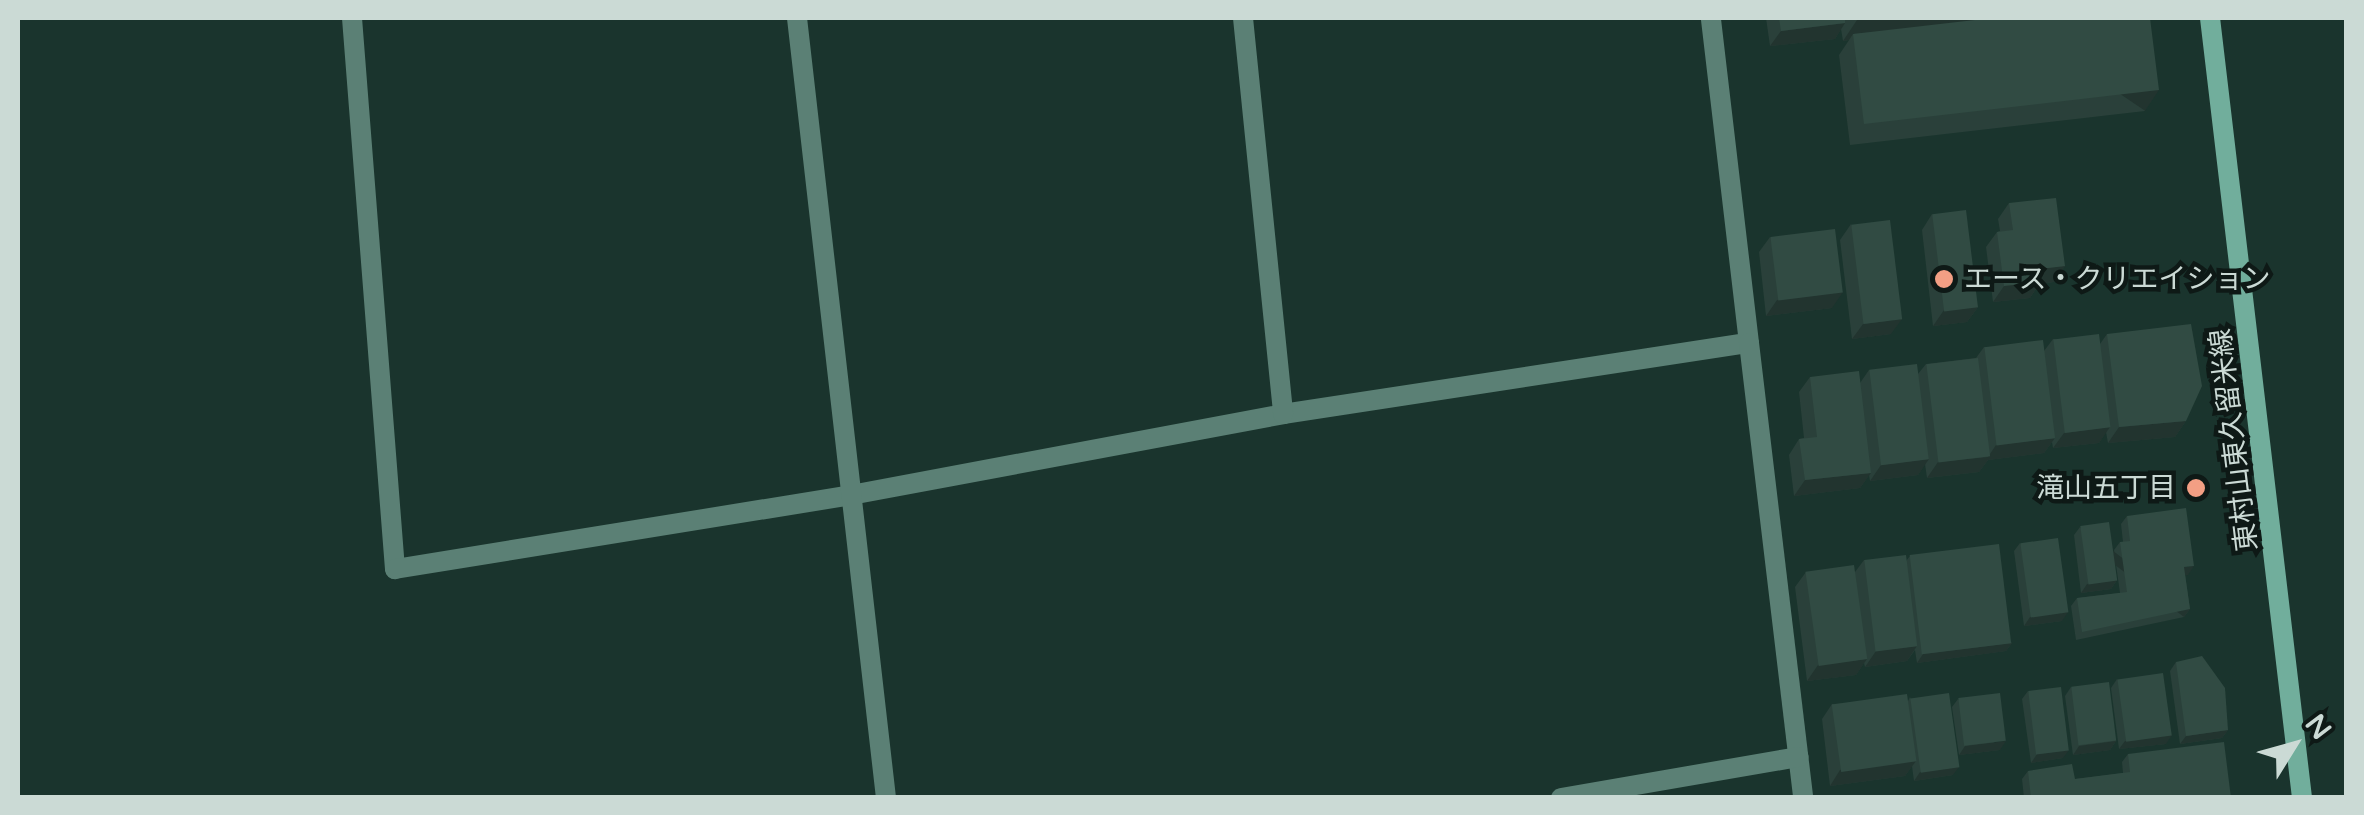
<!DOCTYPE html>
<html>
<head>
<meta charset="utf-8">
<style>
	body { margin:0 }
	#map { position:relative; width:2364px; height:815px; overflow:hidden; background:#1a342d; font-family:"Varela Round","Noto Sans JP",sans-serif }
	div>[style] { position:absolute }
	.street>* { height:20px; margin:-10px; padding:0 10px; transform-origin:10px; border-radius:10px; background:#5b8075 }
	.secondary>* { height:20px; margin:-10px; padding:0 10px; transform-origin:10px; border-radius:10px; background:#71ae9c }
	.wall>* { inset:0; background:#2a403a }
	.shaded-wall>* { inset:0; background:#22342f; transform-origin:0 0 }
	.building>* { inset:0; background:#314b43; transform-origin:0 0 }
	.dots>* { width:28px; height:28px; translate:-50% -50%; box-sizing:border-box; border:5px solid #0e1916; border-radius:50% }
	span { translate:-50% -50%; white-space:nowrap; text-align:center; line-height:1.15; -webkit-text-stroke:9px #0e1916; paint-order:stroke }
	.poi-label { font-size:28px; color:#cbdad5 }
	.left { translate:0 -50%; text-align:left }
	.right { translate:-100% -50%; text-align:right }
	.street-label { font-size:28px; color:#cbdad5 }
	.frame { position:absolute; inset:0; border:20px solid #cbdad5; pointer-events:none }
	.north { position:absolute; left:2244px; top:695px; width:100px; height:100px; -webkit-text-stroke:8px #0e1916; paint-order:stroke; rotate:53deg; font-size:28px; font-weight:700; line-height:40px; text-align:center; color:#cbdad5 }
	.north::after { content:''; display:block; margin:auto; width:35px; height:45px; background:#cbdad5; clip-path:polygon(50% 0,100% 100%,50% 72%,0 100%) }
</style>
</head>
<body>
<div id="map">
	<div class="street">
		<div style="left:352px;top:18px;width:553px;rotate:85.54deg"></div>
		<div style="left:395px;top:569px;width:462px;rotate:-9.2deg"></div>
		<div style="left:851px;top:495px;width:440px;rotate:-10.6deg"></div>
		<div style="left:1283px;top:414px;width:471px;rotate:-8.7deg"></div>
		<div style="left:1749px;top:343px;width:327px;rotate:-96.7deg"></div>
		<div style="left:797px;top:18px;width:785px;rotate:83.49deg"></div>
		<div style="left:1243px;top:18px;width:398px;rotate:84.2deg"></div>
		<div style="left:1749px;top:343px;width:458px;rotate:83.2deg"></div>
		<div style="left:1561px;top:798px;width:241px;rotate:-9.8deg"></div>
	</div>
	<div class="secondary">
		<div style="left:2210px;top:18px;width:785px;rotate:83.27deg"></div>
	</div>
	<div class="wall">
		<div style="clip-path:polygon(1766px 18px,2150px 18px,2145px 111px,1850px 145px,1839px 55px,1849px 40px,1843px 41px,1841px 29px,1835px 39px,1770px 46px)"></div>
		<div style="clip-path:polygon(2009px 203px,2065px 266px,2054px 282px,2039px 284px,2030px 298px,1993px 302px,1986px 247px,1997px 232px,2000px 231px,1998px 219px)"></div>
		<div style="clip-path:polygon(1932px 214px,1978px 307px,1967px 322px,1933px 326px,1922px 230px)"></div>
		<div style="clip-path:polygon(1851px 224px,1891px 334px,1852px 339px,1840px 240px)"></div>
		<div style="clip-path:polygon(1770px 237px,1832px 308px,1766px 316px,1759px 252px)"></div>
		<div style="clip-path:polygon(2107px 334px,2186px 421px,2175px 437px,2108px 443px,2106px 432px,2099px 443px,2053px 448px,2052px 442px,2044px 453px,1988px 460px,1979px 472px,1927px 478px,1925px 464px,1918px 475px,1870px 481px,1869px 475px,1860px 488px,1794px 496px,1789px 455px,1799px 439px,1804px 438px,1799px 392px,1810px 377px,1860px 383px,1869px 370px,1918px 374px,1926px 364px,1976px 358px,1984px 347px,2044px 351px,2053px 339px,2100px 344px)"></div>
		<div style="clip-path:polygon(2127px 516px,2188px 575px,2185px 575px,2190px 609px,2184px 617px,2076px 640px,2071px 606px,2077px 598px,2120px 593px,2114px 550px,2120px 542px,2123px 542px,2121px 524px)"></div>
		<div style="clip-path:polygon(2080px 527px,2117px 580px,2111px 589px,2081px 593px,2074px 535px)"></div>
		<div style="clip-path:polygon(2020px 543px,2062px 621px,2024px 626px,2014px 551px)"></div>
		<div style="clip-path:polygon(1910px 556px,2012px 643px,2006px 651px,1917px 663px,1915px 650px,1907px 661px,1865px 667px,1864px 663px,1856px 675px,1807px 681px,1795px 587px,1806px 572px,1855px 572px,1864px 560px,1906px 561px)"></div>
		<div style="clip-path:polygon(2176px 662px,2228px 730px,2222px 738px,2180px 744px,2170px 671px)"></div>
		<div style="clip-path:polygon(2117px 679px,2166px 744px,2119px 749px,2111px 688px)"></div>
		<div style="clip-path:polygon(2071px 687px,2116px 741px,2110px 750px,2073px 755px,2065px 696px)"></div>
		<div style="clip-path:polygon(2028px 691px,2063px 758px,2031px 763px,2022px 699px)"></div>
		<div style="clip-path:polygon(1910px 697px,1953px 775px,1914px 781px,1912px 766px,1905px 776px,1830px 786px,1822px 719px,1832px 704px,1908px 701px)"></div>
		<div style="clip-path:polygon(1958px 699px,2000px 750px,1959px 755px,1952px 707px)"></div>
		<div style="clip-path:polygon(2128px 754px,2231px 798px,2024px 798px,2022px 779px,2028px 771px,2075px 779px,2123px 773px,2122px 762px)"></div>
	</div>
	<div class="shaded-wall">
		<div style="clip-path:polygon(1879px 18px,2039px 18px,1853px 34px,1849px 40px,1843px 41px,1857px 20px)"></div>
		<div style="clip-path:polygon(1845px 23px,1835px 39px,1770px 46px,1781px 31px)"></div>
		<div style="left:2159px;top:90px;width:25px;height:297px;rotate:124deg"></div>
		<div style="clip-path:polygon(2065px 266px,2054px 282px,2039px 284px,2030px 298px,1993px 302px,2004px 286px,2039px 269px)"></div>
		<div style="clip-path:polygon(1843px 292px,1832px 308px,1766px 316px,1777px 300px)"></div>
		<div style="clip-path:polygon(1978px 307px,1967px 322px,1933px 326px,1944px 310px)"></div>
		<div style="clip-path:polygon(1902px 319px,1891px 334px,1852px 339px,1863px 324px)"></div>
		<div style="clip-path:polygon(2186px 421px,2175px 437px,2108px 443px,2119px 427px)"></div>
		<div style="clip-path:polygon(2110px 427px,2099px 443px,2053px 448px,2064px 433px)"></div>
		<div style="clip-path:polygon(2055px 438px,2044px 453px,1988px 460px,1979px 472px,1927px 478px,1938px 462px,1988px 457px,1996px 445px)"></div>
		<div style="clip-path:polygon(1929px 459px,1918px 475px,1870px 481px,1881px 465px)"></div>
		<div style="clip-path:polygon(1871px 473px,1860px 488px,1794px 496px,1805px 480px)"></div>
		<div style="clip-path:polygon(2194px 566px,2188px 575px,2178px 576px,2184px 567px)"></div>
		<div style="clip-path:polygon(2117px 580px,2111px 589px,2081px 593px,2087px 584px)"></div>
		<div style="left:2190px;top:609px;width:10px;height:110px;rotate:127deg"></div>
		<div style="clip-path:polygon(2068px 612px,2062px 621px,2024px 626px,2030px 617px)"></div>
		<div style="clip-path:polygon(2012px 643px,2006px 651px,1917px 663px,1923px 654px)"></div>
		<div style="clip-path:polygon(1917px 646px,1907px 661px,1865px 667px,1876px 651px)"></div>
		<div style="clip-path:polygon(1867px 659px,1856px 675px,1807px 681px,1818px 665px)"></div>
		<div style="clip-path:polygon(2228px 730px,2222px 738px,2180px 744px,2186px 736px)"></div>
		<div style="clip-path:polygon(2172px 735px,2166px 744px,2119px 749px,2125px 741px)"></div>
		<div style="clip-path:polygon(2006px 741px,2000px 750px,1959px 755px,1965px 746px)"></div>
		<div style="clip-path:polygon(2116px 741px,2110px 750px,2073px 755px,2079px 746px)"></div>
		<div style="clip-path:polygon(2069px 750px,2063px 758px,2031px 763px,2037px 754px)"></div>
		<div style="clip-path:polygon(1916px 761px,1905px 776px,1830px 786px,1840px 770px)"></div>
		<div style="clip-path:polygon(1959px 767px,1953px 775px,1914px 781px,1920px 772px)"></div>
	</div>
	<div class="building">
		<div style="clip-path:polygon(1779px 18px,1845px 18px,1845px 23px,1781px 31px)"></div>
		<div style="clip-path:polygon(1992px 18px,2150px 18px,2159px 90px,1864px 124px,1853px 34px)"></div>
		<div style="clip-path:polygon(2056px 198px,2065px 266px,2039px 269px,2041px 282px,2004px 286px,1997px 232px,2013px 230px,2009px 203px)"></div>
		<div style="left:1966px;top:210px;width:98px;height:34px;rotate:83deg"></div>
		<div style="left:1890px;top:220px;width:100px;height:39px;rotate:83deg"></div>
		<div style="left:1835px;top:229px;width:64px;height:65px;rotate:83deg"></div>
		<div style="clip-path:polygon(2191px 324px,2202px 386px,2186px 421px,2119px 427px,2107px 334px)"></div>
		<div style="left:2099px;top:334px;width:94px;height:46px;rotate:83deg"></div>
		<div style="left:2043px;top:340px;width:99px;height:59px;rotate:83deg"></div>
		<div style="left:1978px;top:358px;width:99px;height:52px;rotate:83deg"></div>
		<div style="left:1917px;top:364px;width:96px;height:48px;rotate:83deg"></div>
		<div style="clip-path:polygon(1859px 371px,1871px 473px,1805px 480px,1799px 439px,1817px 437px,1810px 377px)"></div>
		<div style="clip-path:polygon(2186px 508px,2194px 566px,2184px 567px,2190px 609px,2082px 632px,2077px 598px,2127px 592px,2120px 542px,2130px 541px,2127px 516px)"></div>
		<div style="left:2109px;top:522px;width:59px;height:29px;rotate:82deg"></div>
		<div style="left:2058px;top:538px;width:75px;height:38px;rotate:82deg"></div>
		<div style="left:1999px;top:544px;width:100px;height:90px;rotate:83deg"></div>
		<div style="left:1906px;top:555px;width:92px;height:42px;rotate:83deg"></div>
		<div style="left:1854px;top:565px;width:95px;height:49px;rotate:82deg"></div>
		<div style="clip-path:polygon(2202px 656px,2225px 688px,2228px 730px,2186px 736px,2176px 662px)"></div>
		<div style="left:2163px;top:673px;width:63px;height:46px;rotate:82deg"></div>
		<div style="left:2109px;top:682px;width:59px;height:38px;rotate:83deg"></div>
		<div style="left:2061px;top:687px;width:64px;height:33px;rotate:83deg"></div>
		<div style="left:1949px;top:693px;width:75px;height:39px;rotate:82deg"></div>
		<div style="left:2000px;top:693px;width:48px;height:42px;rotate:83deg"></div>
		<div style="left:1907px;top:694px;width:68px;height:76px;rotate:82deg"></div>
		<div style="clip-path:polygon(2224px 742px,2231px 798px,2031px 798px,2028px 771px,2072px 764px,2075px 779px,2130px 772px,2128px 754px)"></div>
	</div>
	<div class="dots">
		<div style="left:1944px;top:279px;background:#f39f84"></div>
		<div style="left:2196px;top:488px;background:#f39f84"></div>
	</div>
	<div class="poi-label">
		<span class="left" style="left:1964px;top:279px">エース・クリエイション</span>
		<span class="right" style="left:2176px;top:488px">滝山五丁目</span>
	</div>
	<div class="street-label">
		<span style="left:2234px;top:440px;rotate:-97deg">東村山東久留米線</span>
	</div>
	<div class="frame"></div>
	<div class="north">N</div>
</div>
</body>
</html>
